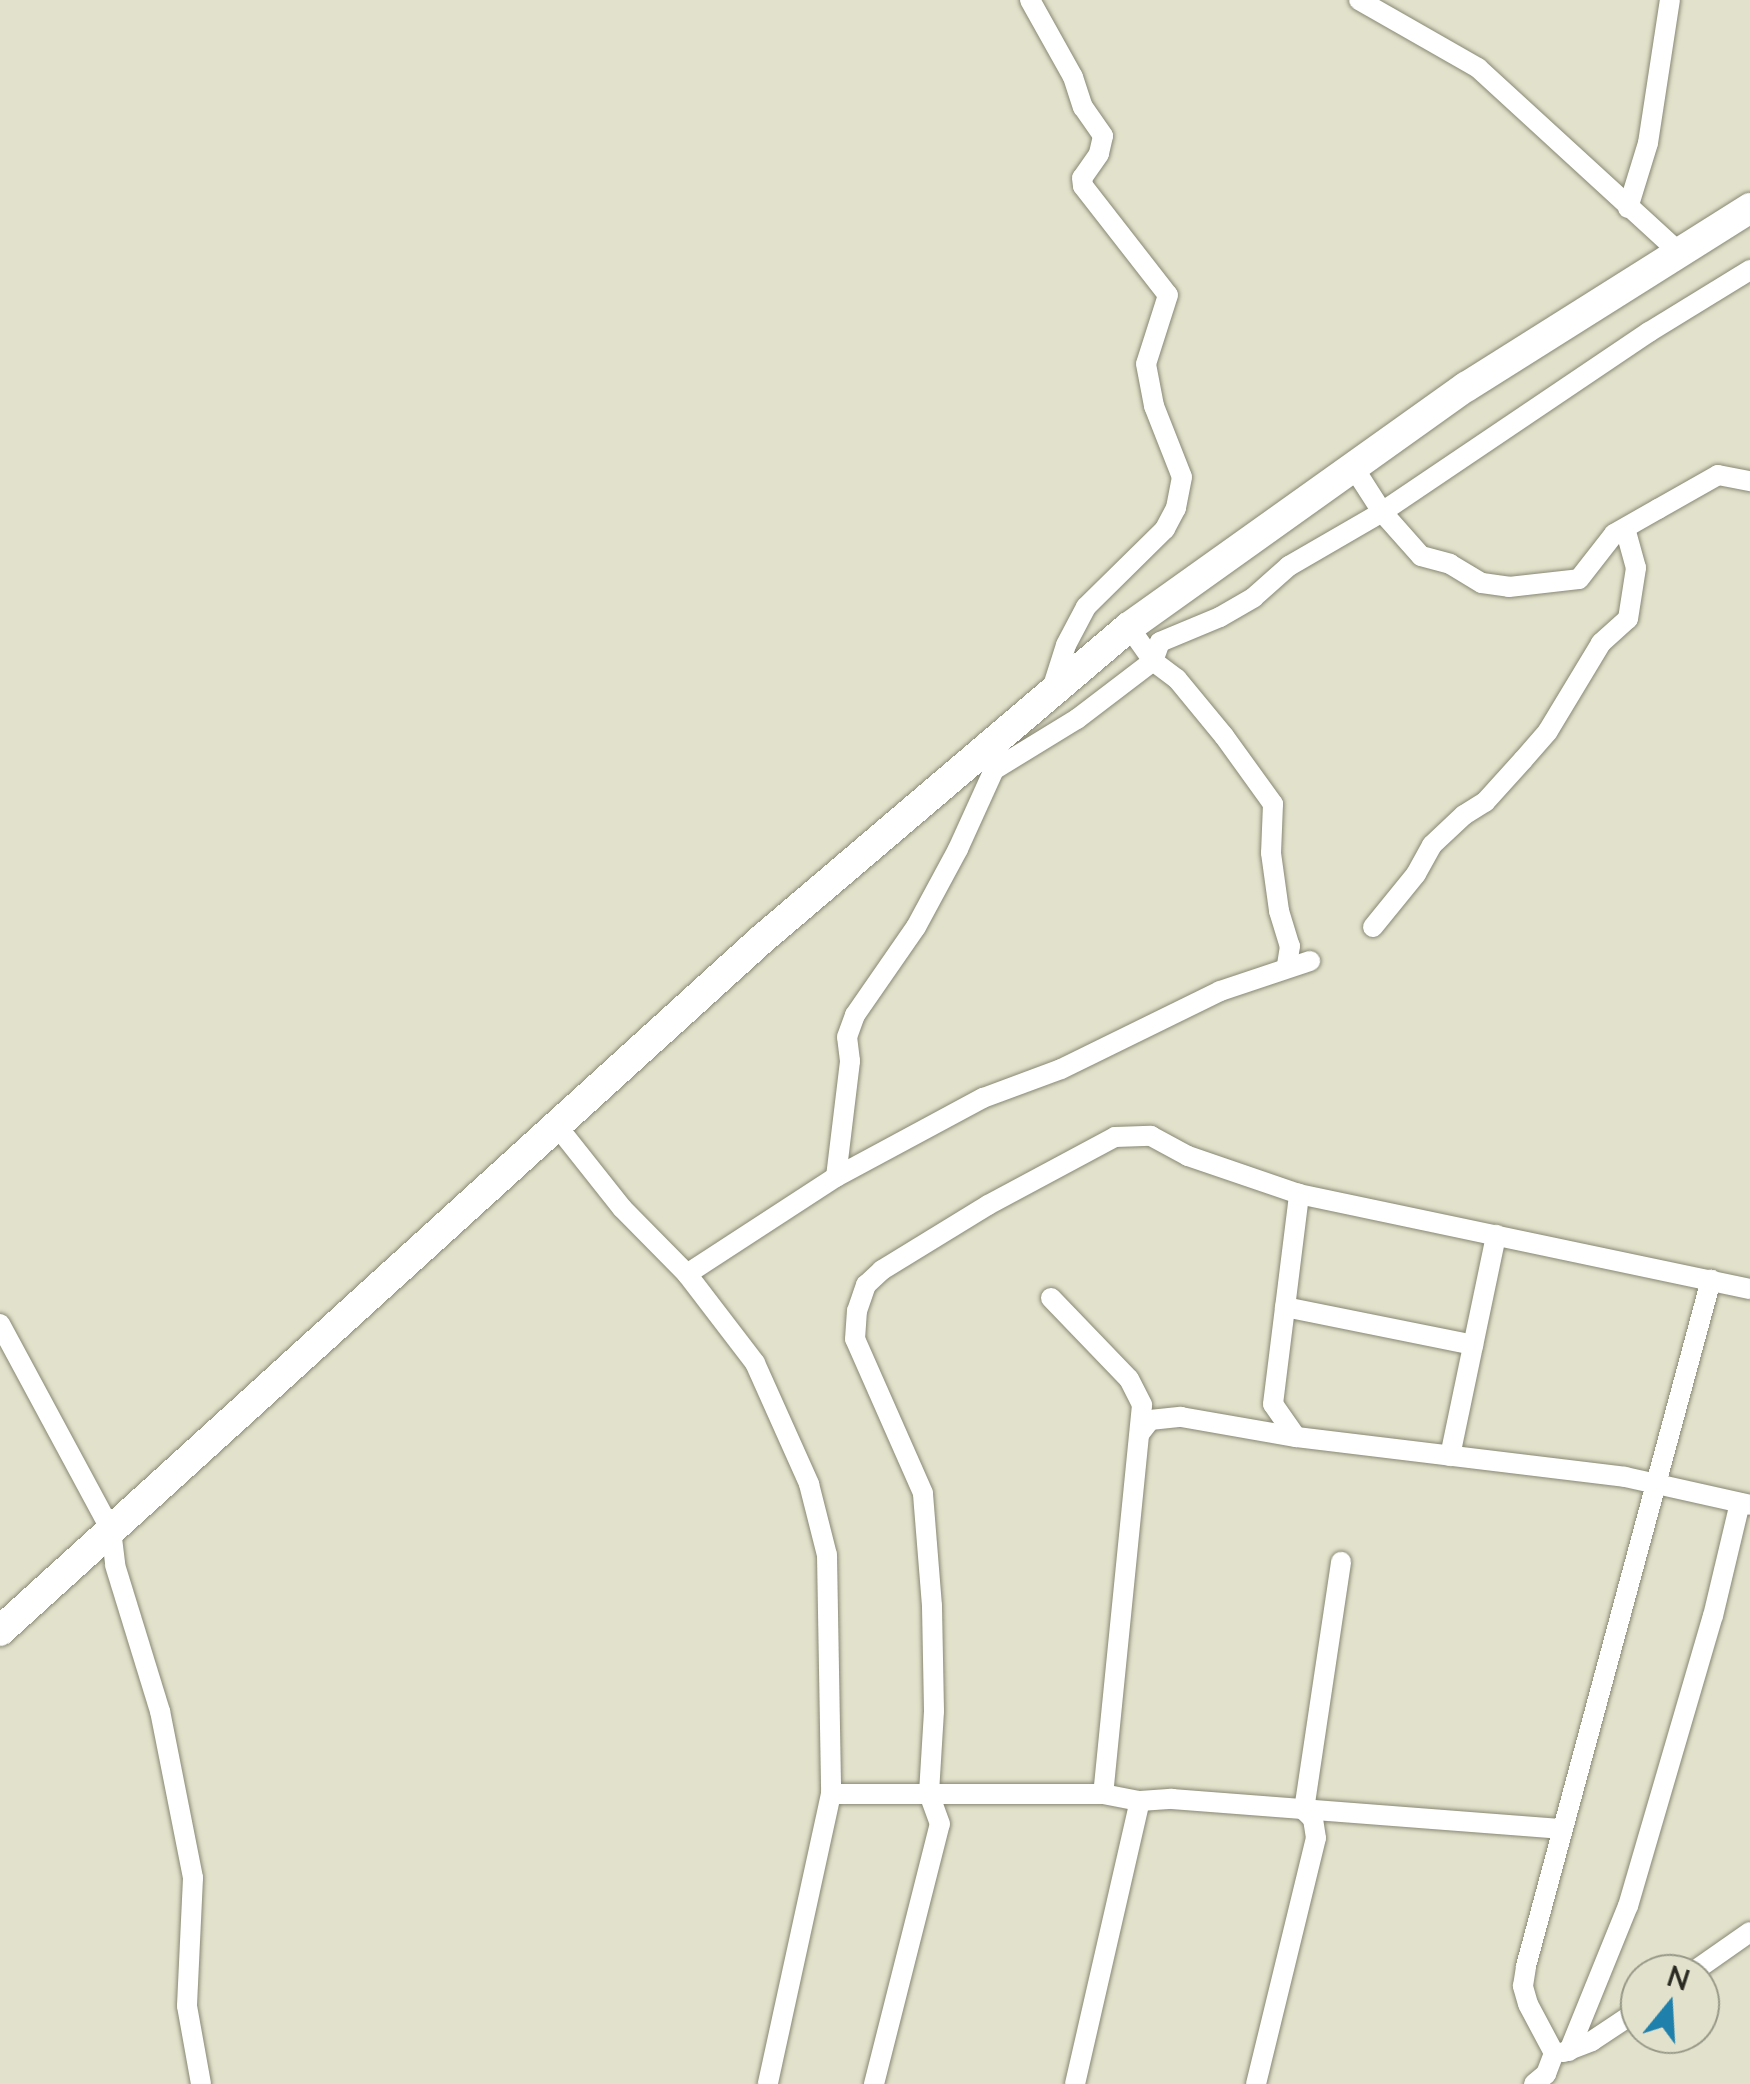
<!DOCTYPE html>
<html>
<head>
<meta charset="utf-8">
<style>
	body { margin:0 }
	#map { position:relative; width:1750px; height:2084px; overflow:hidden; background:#e2e2cc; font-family:Lato,sans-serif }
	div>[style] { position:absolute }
	.roads { filter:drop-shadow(0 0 2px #888874) drop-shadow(0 0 2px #888874) }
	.minor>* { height:20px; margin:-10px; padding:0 10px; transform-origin:10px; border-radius:10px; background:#fff }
	.highway>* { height:30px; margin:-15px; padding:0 15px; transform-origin:15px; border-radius:15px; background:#fff }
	span { translate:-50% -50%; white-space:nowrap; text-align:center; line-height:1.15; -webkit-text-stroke:8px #e2e2cc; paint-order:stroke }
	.north { position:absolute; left:1620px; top:1954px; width:100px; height:100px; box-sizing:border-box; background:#e2e2cc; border:2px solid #989888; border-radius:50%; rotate:18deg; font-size:28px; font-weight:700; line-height:40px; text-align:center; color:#2a2a22 }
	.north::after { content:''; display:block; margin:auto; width:35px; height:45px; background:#1f80ab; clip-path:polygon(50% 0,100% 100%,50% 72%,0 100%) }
</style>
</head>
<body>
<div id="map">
	<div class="roads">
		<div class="minor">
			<div style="left:1030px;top:0;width:88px;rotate:60.8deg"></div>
			<div style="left:1073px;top:77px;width:32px;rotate:72deg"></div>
			<div style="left:1083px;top:107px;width:35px;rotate:55deg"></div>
			<div style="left:1103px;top:136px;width:18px;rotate:103deg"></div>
			<div style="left:1099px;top:154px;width:29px;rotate:125deg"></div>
			<div style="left:1082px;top:178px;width:8px;rotate:83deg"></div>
			<div style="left:1083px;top:186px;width:138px;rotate:52.1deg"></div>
			<div style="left:1168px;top:295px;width:72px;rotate:107.7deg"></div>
			<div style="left:1146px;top:364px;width:43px;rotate:79.2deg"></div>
			<div style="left:1154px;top:406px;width:76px;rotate:68.5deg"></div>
			<div style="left:1182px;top:477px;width:32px;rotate:101deg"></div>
			<div style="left:1176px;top:508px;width:24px;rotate:118deg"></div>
			<div style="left:1165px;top:529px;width:111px;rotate:135.4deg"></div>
			<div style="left:1086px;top:607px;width:43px;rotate:117.8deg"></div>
			<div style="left:1066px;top:645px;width:49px;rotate:107.7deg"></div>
			<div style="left:1359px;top:0;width:137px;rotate:29.7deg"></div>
			<div style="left:1478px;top:68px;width:271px;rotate:42.5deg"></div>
			<div style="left:1628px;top:208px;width:68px;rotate:-72.9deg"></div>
			<div style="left:1648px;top:143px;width:145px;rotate:-81.3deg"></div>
			<div style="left:1352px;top:465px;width:56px;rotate:57.4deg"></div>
			<div style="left:1382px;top:512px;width:59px;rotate:48.4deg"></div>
			<div style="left:1421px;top:556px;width:30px;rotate:15deg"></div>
			<div style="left:1450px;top:564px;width:37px;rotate:31deg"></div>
			<div style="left:1482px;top:583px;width:27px;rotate:8deg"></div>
			<div style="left:1509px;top:587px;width:70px;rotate:-6.5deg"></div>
			<div style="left:1579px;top:579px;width:57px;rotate:-52.1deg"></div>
			<div style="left:1614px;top:534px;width:51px;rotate:-29.6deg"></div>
			<div style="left:1658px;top:509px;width:69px;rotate:-29.5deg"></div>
			<div style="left:1718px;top:475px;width:33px;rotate:11deg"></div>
			<div style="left:1129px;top:627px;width:42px;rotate:54.8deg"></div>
			<div style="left:1153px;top:661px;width:30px;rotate:37deg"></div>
			<div style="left:1177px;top:679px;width:74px;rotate:50.5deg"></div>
			<div style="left:1224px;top:736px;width:84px;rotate:54.2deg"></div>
			<div style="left:1273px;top:804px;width:49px;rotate:92.3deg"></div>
			<div style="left:1271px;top:853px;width:59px;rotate:82.1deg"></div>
			<div style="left:1279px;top:911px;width:37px;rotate:73deg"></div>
			<div style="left:1290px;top:946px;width:20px;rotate:99deg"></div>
			<div style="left:992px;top:771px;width:100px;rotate:-31.5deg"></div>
			<div style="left:1077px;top:719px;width:96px;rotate:-37.3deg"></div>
			<div style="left:1153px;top:661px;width:20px;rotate:-70deg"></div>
			<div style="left:1160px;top:642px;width:65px;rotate:-22.6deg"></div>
			<div style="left:1220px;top:617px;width:39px;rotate:-30deg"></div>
			<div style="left:1254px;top:597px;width:47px;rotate:-41.5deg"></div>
			<div style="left:1289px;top:566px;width:108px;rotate:-30.1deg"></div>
			<div style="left:1382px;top:512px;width:322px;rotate:-34deg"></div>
			<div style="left:1649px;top:332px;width:119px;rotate:-31.5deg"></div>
			<div style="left:1373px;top:927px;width:68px;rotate:-50.9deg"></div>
			<div style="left:1416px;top:874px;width:33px;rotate:-61deg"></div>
			<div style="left:1432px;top:845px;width:44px;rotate:-43.2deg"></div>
			<div style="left:1464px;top:815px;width:25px;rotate:-32deg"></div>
			<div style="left:1485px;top:802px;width:57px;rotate:-47.9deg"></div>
			<div style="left:1523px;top:760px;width:38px;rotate:-49deg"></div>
			<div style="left:1548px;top:731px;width:103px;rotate:-58.9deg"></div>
			<div style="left:1601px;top:643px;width:36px;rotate:-42deg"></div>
			<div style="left:1628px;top:619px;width:52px;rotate:-81.1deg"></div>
			<div style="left:1636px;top:568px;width:41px;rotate:-105.4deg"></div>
			<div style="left:557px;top:1126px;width:105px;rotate:51.6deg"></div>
			<div style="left:622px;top:1208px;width:93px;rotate:45.4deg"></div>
			<div style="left:687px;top:1274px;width:112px;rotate:52.6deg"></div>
			<div style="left:755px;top:1363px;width:133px;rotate:65.9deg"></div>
			<div style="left:809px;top:1484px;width:73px;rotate:75.8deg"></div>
			<div style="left:827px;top:1555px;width:239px;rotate:89deg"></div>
			<div style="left:831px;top:1794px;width:297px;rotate:102.3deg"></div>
			<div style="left:836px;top:1177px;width:117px;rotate:-83.1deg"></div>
			<div style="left:850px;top:1061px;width:24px;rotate:-97deg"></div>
			<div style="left:847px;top:1037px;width:23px;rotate:-70deg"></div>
			<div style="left:855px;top:1015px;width:107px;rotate:-55.3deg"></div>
			<div style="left:916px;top:927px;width:89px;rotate:-61.7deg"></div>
			<div style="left:958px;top:849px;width:97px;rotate:-65.6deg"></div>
			<div style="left:687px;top:1274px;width:178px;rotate:-33.1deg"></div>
			<div style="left:836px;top:1177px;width:167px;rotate:-28.3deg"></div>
			<div style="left:983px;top:1098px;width:83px;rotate:-20.4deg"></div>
			<div style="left:1061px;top:1069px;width:177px;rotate:-26.1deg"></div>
			<div style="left:1220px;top:991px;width:95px;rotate:-18.4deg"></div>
			<div style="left:1051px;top:1298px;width:112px;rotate:46.1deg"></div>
			<div style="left:1129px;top:1379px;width:29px;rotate:63deg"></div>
			<div style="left:1142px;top:1405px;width:391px;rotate:95.7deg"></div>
			<div style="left:1285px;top:1307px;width:192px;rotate:11.4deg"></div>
			<div style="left:0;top:1324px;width:234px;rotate:61.7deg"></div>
			<div style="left:111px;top:1530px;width:35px;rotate:83deg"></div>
			<div style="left:115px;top:1565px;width:153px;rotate:72.9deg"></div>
			<div style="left:160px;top:1711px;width:170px;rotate:78.8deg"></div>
			<div style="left:193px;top:1878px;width:128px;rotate:92.7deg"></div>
			<div style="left:187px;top:2006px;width:79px;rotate:79.8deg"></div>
			<div style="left:1140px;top:1433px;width:16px;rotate:-52deg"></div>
			<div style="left:1150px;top:1420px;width:31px;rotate:-6deg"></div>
			<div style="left:1181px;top:1417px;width:117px;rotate:9.9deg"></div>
			<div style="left:1296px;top:1437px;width:331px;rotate:6.9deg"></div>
			<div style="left:1625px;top:1477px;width:128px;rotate:12.6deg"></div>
			<div style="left:1296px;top:1437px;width:40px;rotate:-124.9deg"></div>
			<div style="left:1273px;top:1404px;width:212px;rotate:-82.9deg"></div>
			<div style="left:1450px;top:1456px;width:226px;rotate:-78.2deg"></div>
			<div style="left:831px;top:1794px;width:272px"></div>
			<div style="left:1103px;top:1794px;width:38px;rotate:11deg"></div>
			<div style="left:1140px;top:1801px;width:32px;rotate:-4deg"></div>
			<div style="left:1172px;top:1799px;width:389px;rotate:4.4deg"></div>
			<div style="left:1690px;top:1974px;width:73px;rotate:-35deg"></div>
			<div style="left:1569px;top:2051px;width:157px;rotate:-67.9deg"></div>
			<div style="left:1628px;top:1906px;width:302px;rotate:-73.7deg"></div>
			<div style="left:1713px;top:1616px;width:116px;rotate:-76.6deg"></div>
			<div style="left:1564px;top:2052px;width:30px;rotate:-21deg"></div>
			<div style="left:1592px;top:2041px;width:58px;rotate:-33.7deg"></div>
			<div style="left:874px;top:2084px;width:268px;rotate:-75.8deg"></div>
			<div style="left:940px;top:1824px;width:33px;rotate:-110deg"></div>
			<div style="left:929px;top:1793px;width:82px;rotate:-86.5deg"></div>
			<div style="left:934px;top:1711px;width:105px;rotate:-91.1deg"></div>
			<div style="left:932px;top:1606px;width:113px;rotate:-94.6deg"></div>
			<div style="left:923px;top:1493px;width:168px;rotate:-113.8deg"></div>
			<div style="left:855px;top:1339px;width:28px;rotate:-86deg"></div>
			<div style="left:857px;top:1311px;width:28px;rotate:-71deg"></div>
			<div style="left:866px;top:1285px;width:22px;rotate:-43deg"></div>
			<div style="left:882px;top:1270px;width:124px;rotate:-31.5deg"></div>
			<div style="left:988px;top:1205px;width:144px;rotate:-28.2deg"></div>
			<div style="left:1115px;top:1137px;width:36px;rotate:-2deg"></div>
			<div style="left:1151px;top:1136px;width:42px;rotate:28.4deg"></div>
			<div style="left:1188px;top:1156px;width:117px;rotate:18.9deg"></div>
			<div style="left:1299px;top:1194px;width:461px;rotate:11.9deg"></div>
			<div style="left:1075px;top:2084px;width:290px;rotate:-77.1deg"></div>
			<div style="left:1256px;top:2084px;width:253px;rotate:-76.3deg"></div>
			<div style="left:1316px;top:1838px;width:19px;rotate:-99deg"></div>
			<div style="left:1313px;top:1819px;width:13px;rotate:-135deg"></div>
			<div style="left:1304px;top:1810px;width:251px;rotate:-81.5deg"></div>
			<div style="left:1534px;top:2084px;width:16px;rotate:-40deg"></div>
			<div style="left:1546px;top:2074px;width:22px;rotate:-69deg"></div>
			<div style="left:1554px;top:2053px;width:55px;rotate:-118deg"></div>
			<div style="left:1528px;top:2004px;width:19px;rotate:-106deg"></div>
			<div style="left:1523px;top:1986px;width:20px;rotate:-81deg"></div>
			<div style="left:1526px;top:1966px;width:711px;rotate:-74.91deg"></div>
		</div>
		<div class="highway">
			<div style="left:0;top:1631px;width:1028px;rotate:-42.24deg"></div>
			<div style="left:761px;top:940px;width:483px;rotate:-40.4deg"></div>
			<div style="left:1129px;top:627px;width:414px;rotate:-35.5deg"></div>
			<div style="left:1466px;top:387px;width:336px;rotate:-32.2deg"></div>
		</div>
	</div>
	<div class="north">N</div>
</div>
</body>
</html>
